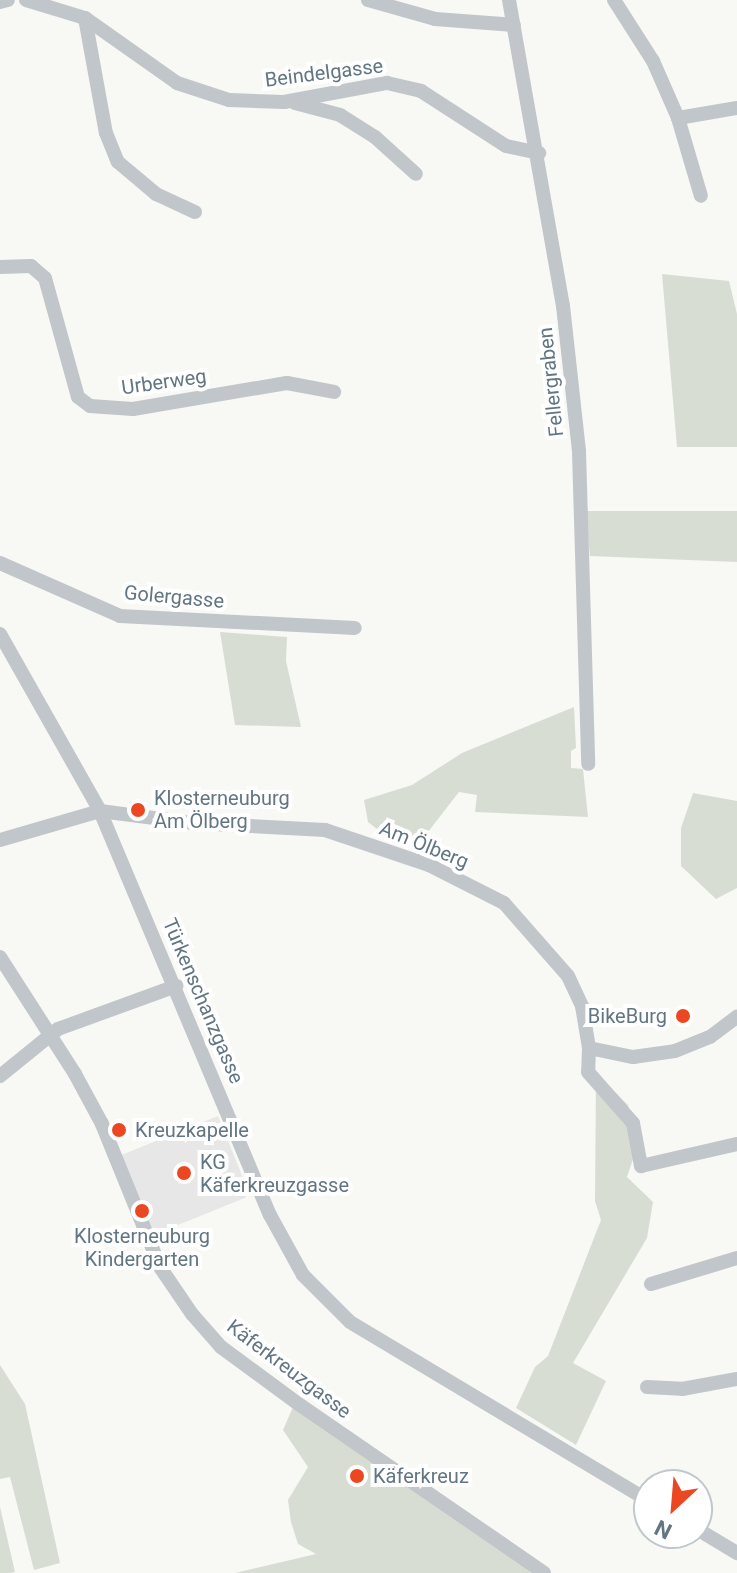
<!DOCTYPE html>
<html>
<head>
<meta charset="utf-8">
<style>
	body { margin:0 }
	#map { position:relative; width:737px; height:1573px; overflow:hidden; background:#f8f8f5; font-family:Roboto,sans-serif }
	div>[style] { position:absolute }
	.built>* { inset:0; background:#e6e7e6; transform-origin:0 0 }
	.green>* { inset:0; background:#d8ddd4 }
	.street>* { height:14px; margin:-7px; padding:0 7px; transform-origin:7px; border-radius:7px; background:#c1c6ca }
	.dots>* { width:22px; height:22px; translate:-50% -50%; box-sizing:border-box; border:4px solid #fff; border-radius:50% }
	span { translate:-50% -50%; white-space:nowrap; text-align:center; line-height:1.15; -webkit-text-stroke:8px #fff; paint-order:stroke }
	.street-label { font-size:20px; color:#627582 }
	.poi-label { font-size:20px; color:#627582 }
	.left { translate:0 -50%; text-align:left }
	.right { translate:-100% -50%; text-align:right }
	.north { position:absolute; left:633px; top:1469px; width:80px; height:80px; box-sizing:border-box; background:#fff; border:2px solid #c0c8cd; border-radius:50%; rotate:206deg; font-size:22px; font-weight:700; line-height:32px; text-align:center; color:#627582 }
	.north::after { content:''; display:block; margin:auto; width:28px; height:36px; background:#eb4822; clip-path:polygon(50% 0,100% 100%,50% 72%,0 100%) }
</style>
</head>
<body>
<div id="map">
	<div class="built">
		<div style="left:218px;top:1116px;width:86px;height:108px;rotate:68deg"></div>
	</div>
	<div class="green">
		<div style="clip-path:polygon(662px 274px,729px 281px,737px 314px,737px 447px,677px 447px)"></div>
		<div style="clip-path:polygon(585px 511px,737px 511px,737px 562px,590px 556px)"></div>
		<div style="clip-path:polygon(220px 632px,287px 637px,286px 661px,301px 727px,235px 725px)"></div>
		<div style="clip-path:polygon(574px 707px,576px 748px,571px 751px,571px 768px,583px 769px,588px 817px,475px 812px,477px 795px,459px 792px,417px 846px,387px 837px,368px 822px,364px 800px,412px 785px,462px 753px)"></div>
		<div style="clip-path:polygon(693px 793px,737px 801px,737px 888px,716px 899px,681px 866px,681px 828px)"></div>
		<div style="clip-path:polygon(596px 1073px,628px 1105px,637px 1147px,627px 1177px,653px 1202px,647px 1238px,573px 1363px,606px 1381px,576px 1445px,516px 1408px,535px 1367px,548px 1356px,601px 1220px,595px 1201px)"></div>
		<div style="clip-path:polygon(0 1365px,25px 1404px,60px 1563px,34px 1570px,10px 1477px,0 1479px)"></div>
		<div style="clip-path:polygon(293px 1407px,536px 1573px,235px 1573px,316px 1554px,298px 1544px,291px 1522px,288px 1500px,308px 1467px,283px 1430px)"></div>
		<div style="clip-path:polygon(0 1507px,15px 1572px,9px 1573px,0 1573px)"></div>
	</div>
	<div class="street">
		<div style="left:26px;top:0;width:62px;rotate:17deg"></div>
		<div style="left:85px;top:18px;width:113px;rotate:35.2deg"></div>
		<div style="left:177px;top:83px;width:55px;rotate:18.1deg"></div>
		<div style="left:229px;top:100px;width:55px;rotate:2.1deg"></div>
		<div style="left:284px;top:102px;width:105px;rotate:-10.5deg"></div>
		<div style="left:387px;top:83px;width:35px;rotate:13deg"></div>
		<div style="left:421px;top:91px;width:101px;rotate:32.9deg"></div>
		<div style="left:506px;top:146px;width:34px;rotate:12deg"></div>
		<div style="left:368px;top:0;width:70px;rotate:15.8deg"></div>
		<div style="left:435px;top:19px;width:79px;rotate:4.3deg"></div>
		<div style="left:509px;top:0;width:311px;rotate:80deg"></div>
		<div style="left:563px;top:306px;width:147px;rotate:83.7deg"></div>
		<div style="left:579px;top:452px;width:312px;rotate:88.3deg"></div>
		<div style="left:614px;top:0;width:72px;rotate:57.4deg"></div>
		<div style="left:653px;top:61px;width:62px;rotate:66.3deg"></div>
		<div style="left:678px;top:118px;width:81px;rotate:73.6deg"></div>
		<div style="left:0;top:2px;width:8px;rotate:-14deg"></div>
		<div style="left:85px;top:18px;width:117px;rotate:79.7deg"></div>
		<div style="left:106px;top:133px;width:31px;rotate:68deg"></div>
		<div style="left:118px;top:162px;width:50px;rotate:40.1deg"></div>
		<div style="left:156px;top:194px;width:43px;rotate:24.8deg"></div>
		<div style="left:295px;top:103px;width:47px;rotate:14.9deg"></div>
		<div style="left:340px;top:115px;width:41px;rotate:32.2deg"></div>
		<div style="left:375px;top:137px;width:55px;rotate:42.1deg"></div>
		<div style="left:678px;top:118px;width:60px;rotate:-9.6deg"></div>
		<div style="left:0;top:267px;width:31px;rotate:-2deg"></div>
		<div style="left:31px;top:266px;width:18px;rotate:41deg"></div>
		<div style="left:45px;top:278px;width:123px;rotate:74.5deg"></div>
		<div style="left:78px;top:397px;width:15px;rotate:37deg"></div>
		<div style="left:90px;top:406px;width:43px;rotate:4deg"></div>
		<div style="left:133px;top:409px;width:156px;rotate:-9.6deg"></div>
		<div style="left:287px;top:383px;width:48px;rotate:10.8deg"></div>
		<div style="left:0;top:563px;width:131px;rotate:23.8deg"></div>
		<div style="left:120px;top:616px;width:235px;rotate:2.9deg"></div>
		<div style="left:0;top:634px;width:203px;rotate:60.5deg"></div>
		<div style="left:100px;top:811px;width:438px;rotate:67.2deg"></div>
		<div style="left:270px;top:1215px;width:68px;rotate:61.2deg"></div>
		<div style="left:303px;top:1275px;width:66px;rotate:45deg"></div>
		<div style="left:350px;top:1322px;width:348px;rotate:30.9deg"></div>
		<div style="left:0;top:840px;width:104px;rotate:-16.2deg"></div>
		<div style="left:100px;top:811px;width:94px;rotate:7.4deg"></div>
		<div style="left:193px;top:823px;width:132px;rotate:3deg"></div>
		<div style="left:325px;top:830px;width:110px;rotate:18.6deg"></div>
		<div style="left:429px;top:865px;width:84px;rotate:26.9deg"></div>
		<div style="left:504px;top:903px;width:97px;rotate:48.8deg"></div>
		<div style="left:568px;top:976px;width:33px;rotate:65deg"></div>
		<div style="left:582px;top:1006px;width:43px;rotate:80.5deg"></div>
		<div style="left:589px;top:1048px;width:45px;rotate:11.6deg"></div>
		<div style="left:633px;top:1057px;width:42px;rotate:-8.1deg"></div>
		<div style="left:675px;top:1051px;width:38px;rotate:-22deg"></div>
		<div style="left:710px;top:1037px;width:34px;rotate:-37deg"></div>
		<div style="left:0;top:957px;width:139px;rotate:57.3deg"></div>
		<div style="left:75px;top:1074px;width:57px;rotate:61.6deg"></div>
		<div style="left:102px;top:1124px;width:154px;rotate:67.9deg"></div>
		<div style="left:160px;top:1267px;width:57px;rotate:55.8deg"></div>
		<div style="left:192px;top:1314px;width:44px;rotate:48.7deg"></div>
		<div style="left:221px;top:1347px;width:98px;rotate:36.3deg"></div>
		<div style="left:300px;top:1405px;width:296px;rotate:34.5deg"></div>
		<div style="left:589px;top:1048px;width:24px;rotate:92deg"></div>
		<div style="left:588px;top:1072px;width:68px;rotate:48.6deg"></div>
		<div style="left:633px;top:1123px;width:44px;rotate:79.5deg"></div>
		<div style="left:641px;top:1166px;width:98px;rotate:-12.9deg"></div>
		<div style="left:0;top:1076px;width:75px;rotate:-39deg"></div>
		<div style="left:58px;top:1029px;width:126px;rotate:-20deg"></div>
		<div style="left:651px;top:1284px;width:90px;rotate:-16.8deg"></div>
		<div style="left:647px;top:1387px;width:35px;rotate:3deg"></div>
		<div style="left:682px;top:1389px;width:56px;rotate:-10.3deg"></div>
		<div style="left:697px;top:1529px;width:47px;rotate:31deg"></div>
	</div>
	<div class="dots">
		<div style="left:138px;top:810px;background:#eb4822"></div>
		<div style="left:683px;top:1016px;background:#eb4822"></div>
		<div style="left:119px;top:1130px;background:#eb4822"></div>
		<div style="left:184px;top:1173px;background:#eb4822"></div>
		<div style="left:142px;top:1211px;background:#eb4822"></div>
		<div style="left:357px;top:1476px;background:#eb4822"></div>
	</div>
	<div class="street-label">
		<span style="left:324px;top:73px;rotate:-7deg">Beindelgasse</span>
		<span style="left:164px;top:382px;rotate:-8deg">Urberweg</span>
		<span style="left:551px;top:382px;rotate:-96deg">Fellergraben</span>
		<span style="left:174px;top:597px;rotate:5deg">Golergasse</span>
		<span style="left:424px;top:845px;rotate:22deg">Am Ölberg</span>
		<span style="left:203px;top:1001px;rotate:67deg">Türkenschanzgasse</span>
		<span style="left:289px;top:1369px;rotate:37deg">Käferkreuzgasse</span>
	</div>
	<div class="poi-label">
		<span class="left" style="left:154px;top:810px">Klosterneuburg<br>Am Ölberg</span>
		<span class="right" style="left:667px;top:1016px">BikeBurg</span>
		<span class="left" style="left:135px;top:1130px">Kreuzkapelle</span>
		<span class="left" style="left:200px;top:1174px">KG<br>Käferkreuzgasse</span>
		<span style="left:142px;top:1248px">Klosterneuburg<br>Kindergarten</span>
		<span class="left" style="left:373px;top:1476px">Käferkreuz</span>
	</div>
	<div class="north">N</div>
</div>
</body>
</html>
